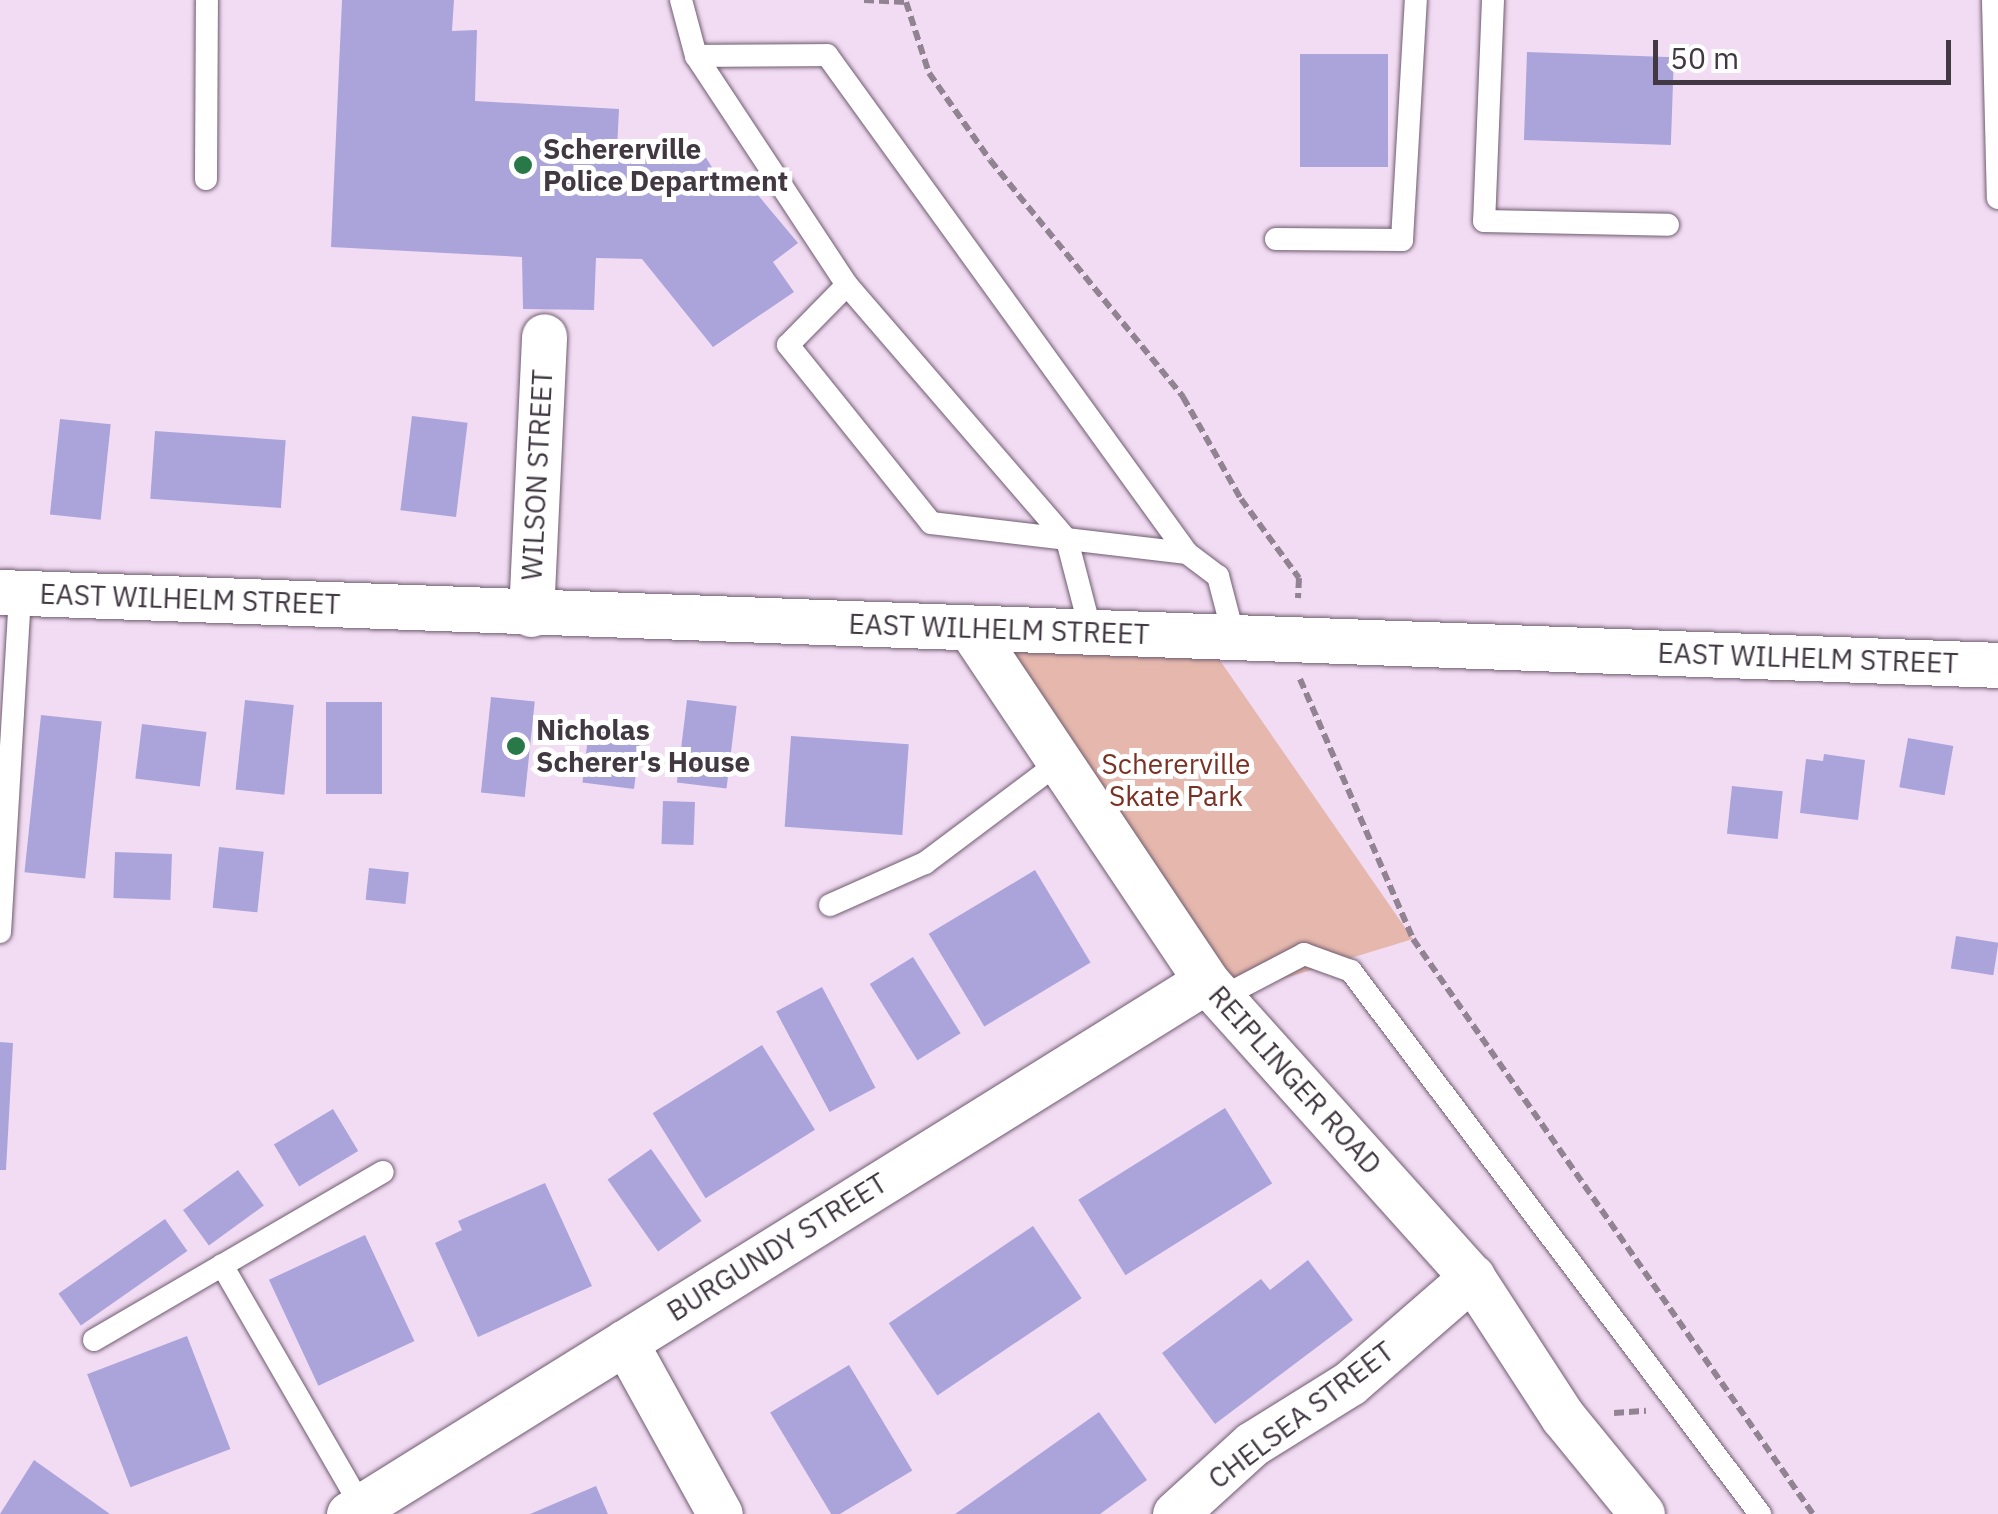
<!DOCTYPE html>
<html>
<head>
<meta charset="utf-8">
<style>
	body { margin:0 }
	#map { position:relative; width:1998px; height:1514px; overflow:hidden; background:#f2dcf3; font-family:"IBM Plex Sans",sans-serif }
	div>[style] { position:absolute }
	.green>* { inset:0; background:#e6b8ad }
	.building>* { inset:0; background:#aba4da; transform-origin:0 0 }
	.path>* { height:6px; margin-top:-3px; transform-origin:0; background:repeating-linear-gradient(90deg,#928393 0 10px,transparent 0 15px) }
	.roads { filter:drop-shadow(0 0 2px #6f5c70) drop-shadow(0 0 2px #6f5c70) }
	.lane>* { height:22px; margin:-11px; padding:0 11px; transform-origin:11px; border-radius:11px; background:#fff }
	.street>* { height:45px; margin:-22.5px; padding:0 22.5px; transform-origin:22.5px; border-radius:22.5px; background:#fff }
	.dots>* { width:28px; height:28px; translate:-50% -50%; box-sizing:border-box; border:5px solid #fff; border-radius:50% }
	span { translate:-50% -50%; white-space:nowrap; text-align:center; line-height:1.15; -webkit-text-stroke:10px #fff; paint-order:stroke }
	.poi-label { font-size:28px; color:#413842; font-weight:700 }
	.left { translate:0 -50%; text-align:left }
	.street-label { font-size:28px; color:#413842 }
	.park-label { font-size:28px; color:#7a3022 }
	.scale { position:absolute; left:1653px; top:40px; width:298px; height:45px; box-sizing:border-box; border:5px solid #413842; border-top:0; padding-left:12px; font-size:30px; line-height:35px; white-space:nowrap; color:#413842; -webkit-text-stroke:8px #fff; paint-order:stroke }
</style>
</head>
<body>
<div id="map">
	<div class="green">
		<div style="clip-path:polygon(970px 628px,1203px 636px,1413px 939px,1220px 998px)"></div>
	</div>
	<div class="building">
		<div style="clip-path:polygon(342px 0,454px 0,452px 31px,477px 30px,475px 101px,619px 109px,617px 149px,700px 148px,726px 190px,747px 182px,798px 243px,773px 262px,794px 292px,713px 347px,642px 259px,596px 258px,594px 310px,523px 309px,522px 257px,331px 247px)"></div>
		<div style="left:1527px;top:52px;width:147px;height:88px;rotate:2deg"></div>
		<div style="left:1300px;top:54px;width:88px;height:113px"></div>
		<div style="left:412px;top:416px;width:56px;height:95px;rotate:7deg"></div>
		<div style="left:60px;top:419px;width:51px;height:96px;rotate:6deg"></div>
		<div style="left:155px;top:431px;width:131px;height:68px;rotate:4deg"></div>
		<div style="left:491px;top:697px;width:44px;height:96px;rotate:6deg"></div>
		<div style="left:245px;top:700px;width:49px;height:90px;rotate:6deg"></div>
		<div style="left:687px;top:700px;width:50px;height:83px;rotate:7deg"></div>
		<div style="left:326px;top:702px;width:56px;height:92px"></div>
		<div style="left:41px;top:715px;width:61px;height:158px;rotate:6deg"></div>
		<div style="left:142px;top:724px;width:65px;height:55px;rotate:7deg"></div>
		<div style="left:589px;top:729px;width:52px;height:54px;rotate:7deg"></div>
		<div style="left:791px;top:736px;width:118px;height:91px;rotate:4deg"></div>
		<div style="left:1908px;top:738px;width:46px;height:50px;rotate:10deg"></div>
		<div style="clip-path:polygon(1824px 754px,1865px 760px,1858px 820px,1800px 813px,1806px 759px,1823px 761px)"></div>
		<div style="left:1732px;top:786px;width:51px;height:48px;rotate:6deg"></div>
		<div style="left:663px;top:801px;width:32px;height:43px;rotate:2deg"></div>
		<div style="left:219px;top:847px;width:45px;height:61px;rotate:6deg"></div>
		<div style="left:115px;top:852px;width:57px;height:46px;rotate:2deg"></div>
		<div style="left:369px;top:868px;width:40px;height:32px;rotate:6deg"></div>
		<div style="left:1035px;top:870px;width:108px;height:124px;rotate:59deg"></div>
		<div style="left:1956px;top:936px;width:43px;height:33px;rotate:9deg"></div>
		<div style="left:913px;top:957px;width:90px;height:51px;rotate:58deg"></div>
		<div style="left:822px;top:987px;width:114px;height:52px;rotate:62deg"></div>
		<div style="clip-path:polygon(0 1042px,13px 1043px,6px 1170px,0 1170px)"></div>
		<div style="left:762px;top:1045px;width:100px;height:129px;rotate:58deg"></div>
		<div style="left:1225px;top:1108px;width:89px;height:173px;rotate:58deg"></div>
		<div style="left:333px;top:1109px;width:49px;height:69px;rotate:59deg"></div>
		<div style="left:651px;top:1149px;width:88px;height:53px;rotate:55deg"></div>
		<div style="left:238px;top:1170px;width:44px;height:68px;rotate:54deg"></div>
		<div style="clip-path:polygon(545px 1183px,592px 1286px,478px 1337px,435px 1243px,462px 1230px,458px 1221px)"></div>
		<div style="left:165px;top:1219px;width:39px;height:130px;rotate:55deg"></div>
		<div style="left:1033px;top:1226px;width:87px;height:174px;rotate:56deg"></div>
		<div style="left:365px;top:1235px;width:117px;height:106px;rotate:65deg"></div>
		<div style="clip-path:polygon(1308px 1260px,1353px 1320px,1215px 1424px,1162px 1353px,1261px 1279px,1270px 1290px)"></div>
		<div style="left:187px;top:1336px;width:121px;height:107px;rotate:69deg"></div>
		<div style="left:849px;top:1365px;width:123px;height:92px;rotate:59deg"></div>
		<div style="clip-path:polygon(1099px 1412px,1147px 1480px,1100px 1514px,955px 1514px)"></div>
		<div style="clip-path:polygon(34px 1460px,110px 1514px,0 1514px)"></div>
		<div style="clip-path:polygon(596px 1486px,608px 1514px,530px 1514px)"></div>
	</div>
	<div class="path">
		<div style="left:864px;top:0;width:42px;rotate:2.7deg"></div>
		<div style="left:906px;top:2px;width:75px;rotate:72.1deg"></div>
		<div style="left:929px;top:73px;width:106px;rotate:55deg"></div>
		<div style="left:990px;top:160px;width:306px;rotate:50.8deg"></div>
		<div style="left:1183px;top:397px;width:117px;rotate:60.4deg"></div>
		<div style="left:1241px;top:499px;width:98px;rotate:53.7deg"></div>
		<div style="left:1299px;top:578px;width:20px;rotate:93deg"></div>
		<div style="left:1300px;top:679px;width:283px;rotate:66.5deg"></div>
		<div style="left:1413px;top:939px;width:700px;rotate:55.18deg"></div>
		<div style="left:1614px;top:1413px;width:32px;rotate:-4deg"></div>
	</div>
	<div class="roads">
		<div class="lane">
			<div style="left:681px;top:0;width:58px;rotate:75deg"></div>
			<div style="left:696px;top:56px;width:274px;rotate:56.6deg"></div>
			<div style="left:847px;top:285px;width:84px;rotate:134.5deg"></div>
			<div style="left:788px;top:345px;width:228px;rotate:51.2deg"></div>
			<div style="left:931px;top:523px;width:258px;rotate:6.7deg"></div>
			<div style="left:1187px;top:553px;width:614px;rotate:-125.86deg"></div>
			<div style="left:827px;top:55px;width:131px;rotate:179.6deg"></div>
			<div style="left:1493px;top:0;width:221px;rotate:92.3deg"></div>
			<div style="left:1484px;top:221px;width:184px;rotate:1.2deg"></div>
			<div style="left:1993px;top:0;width:198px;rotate:88.6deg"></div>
			<div style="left:206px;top:179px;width:179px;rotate:-89.7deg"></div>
			<div style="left:1276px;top:239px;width:126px;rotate:0.5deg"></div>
			<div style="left:1402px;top:240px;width:240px;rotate:-86.7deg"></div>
			<div style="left:847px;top:285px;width:337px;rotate:49.2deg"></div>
			<div style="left:1067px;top:540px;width:95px;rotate:75.4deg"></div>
			<div style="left:1187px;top:553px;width:39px;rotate:37deg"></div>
			<div style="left:1218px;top:576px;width:63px;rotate:75.3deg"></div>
			<div style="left:830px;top:905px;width:104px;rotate:-23.9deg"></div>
			<div style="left:925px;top:863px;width:171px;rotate:-36.9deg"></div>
			<div style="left:0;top:932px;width:340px;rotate:-86.6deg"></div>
			<div style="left:1220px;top:998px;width:95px;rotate:-27.6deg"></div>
			<div style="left:1304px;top:954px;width:50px;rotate:19.9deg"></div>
			<div style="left:1351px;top:971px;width:680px;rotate:53.01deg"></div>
			<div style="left:222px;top:1265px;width:278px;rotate:60deg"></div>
			<div style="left:94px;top:1340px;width:334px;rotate:-30.2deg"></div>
		</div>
		<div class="street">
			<div style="left:0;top:592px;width:1999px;rotate:2.09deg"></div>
			<div style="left:531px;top:614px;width:278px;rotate:-87.3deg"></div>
			<div style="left:970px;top:628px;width:425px;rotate:56.2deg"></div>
			<div style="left:1206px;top:981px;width:398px;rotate:48.1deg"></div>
			<div style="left:1472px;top:1277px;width:167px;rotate:57deg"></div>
			<div style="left:1563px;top:1417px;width:125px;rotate:50.8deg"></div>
			<div style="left:625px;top:1342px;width:196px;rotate:61.1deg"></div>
			<div style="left:349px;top:1514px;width:1009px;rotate:-31.88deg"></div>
			<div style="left:1175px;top:1514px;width:104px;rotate:-42.3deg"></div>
			<div style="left:1252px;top:1444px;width:115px;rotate:-31.9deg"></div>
			<div style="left:1350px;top:1383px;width:162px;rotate:-41deg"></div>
		</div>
	</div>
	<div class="dots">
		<div style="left:523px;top:165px;background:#297848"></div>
		<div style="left:516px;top:746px;background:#297848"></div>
	</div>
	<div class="poi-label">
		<span class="left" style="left:543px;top:165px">Schererville<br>Police Department</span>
		<span class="left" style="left:536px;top:746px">Nicholas<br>Scherer's House</span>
	</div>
	<div class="street-label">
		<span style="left:537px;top:475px;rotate:-87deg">WILSON STREET</span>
		<span style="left:190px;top:599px;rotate:2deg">EAST WILHELM STREET</span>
		<span style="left:999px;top:629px;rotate:2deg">EAST WILHELM STREET</span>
		<span style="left:1808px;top:658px;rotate:2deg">EAST WILHELM STREET</span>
		<span style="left:1295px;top:1080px;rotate:48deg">REIPLINGER ROAD</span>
		<span style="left:777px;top:1247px;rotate:-32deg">BURGUNDY STREET</span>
		<span style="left:1301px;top:1415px;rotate:-37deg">CHELSEA STREET</span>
	</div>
	<div class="park-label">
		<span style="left:1176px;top:780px">Schererville<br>Skate Park</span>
	</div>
	<div class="scale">50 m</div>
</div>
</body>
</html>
